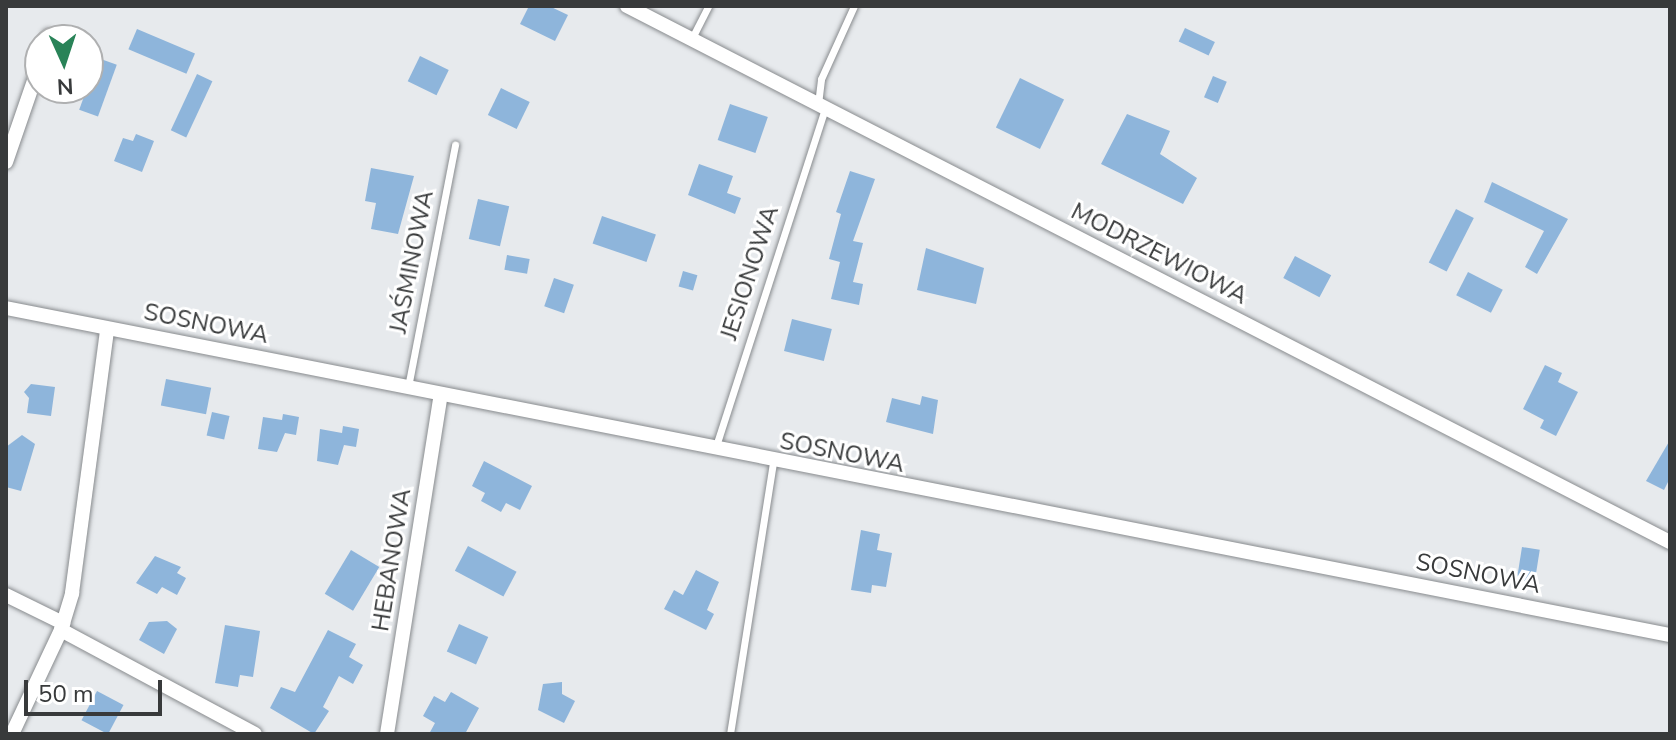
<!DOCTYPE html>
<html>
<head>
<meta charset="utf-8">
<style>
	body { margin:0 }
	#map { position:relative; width:1676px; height:740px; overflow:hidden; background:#e7eaed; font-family:"Nunito Sans",sans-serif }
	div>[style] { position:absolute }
	.building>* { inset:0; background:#8eb5db; transform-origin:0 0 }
	.roads { filter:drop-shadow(0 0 2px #888b8e) drop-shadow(0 0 2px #888b8e) }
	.lane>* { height:7px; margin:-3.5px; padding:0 3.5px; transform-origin:3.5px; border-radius:3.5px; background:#fff }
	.street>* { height:14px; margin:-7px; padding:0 7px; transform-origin:7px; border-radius:7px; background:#fff }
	span { translate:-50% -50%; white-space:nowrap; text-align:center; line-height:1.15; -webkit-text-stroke:6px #fff; paint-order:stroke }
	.street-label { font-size:24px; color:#383a3b }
	.frame { position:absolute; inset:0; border:8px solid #383a3b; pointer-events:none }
	.north { position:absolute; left:24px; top:24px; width:80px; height:80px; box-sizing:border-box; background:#fff; border:2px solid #afb0b1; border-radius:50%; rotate:177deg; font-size:22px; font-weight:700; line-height:32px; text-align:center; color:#383a3b }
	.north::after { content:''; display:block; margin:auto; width:28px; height:36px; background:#298358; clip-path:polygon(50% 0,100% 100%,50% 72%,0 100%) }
	.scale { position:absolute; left:24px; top:680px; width:138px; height:36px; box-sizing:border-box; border:4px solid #383a3b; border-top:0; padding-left:10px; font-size:24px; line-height:28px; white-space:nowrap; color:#383a3b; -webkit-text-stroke:6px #fff; paint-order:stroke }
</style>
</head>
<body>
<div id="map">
	<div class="building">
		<div style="clip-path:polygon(529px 6px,549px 6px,568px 15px,555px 41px,520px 24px)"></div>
		<div style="left:1185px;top:28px;width:33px;height:15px;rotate:25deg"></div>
		<div style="left:137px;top:29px;width:63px;height:22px;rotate:23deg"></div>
		<div style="left:420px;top:56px;width:32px;height:28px;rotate:26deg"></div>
		<div style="left:98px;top:58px;width:20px;height:55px;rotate:20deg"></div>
		<div style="left:197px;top:74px;width:17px;height:62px;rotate:25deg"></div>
		<div style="left:1213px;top:76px;width:15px;height:23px;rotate:23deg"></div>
		<div style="left:1020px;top:78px;width:49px;height:55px;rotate:26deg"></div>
		<div style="left:501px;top:88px;width:32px;height:30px;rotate:26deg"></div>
		<div style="left:730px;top:104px;width:40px;height:38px;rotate:19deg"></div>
		<div style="clip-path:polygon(1127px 114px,1170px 131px,1160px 154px,1197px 178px,1183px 204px,1101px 164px)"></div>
		<div style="clip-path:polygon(136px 134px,154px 141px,142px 172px,114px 161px,123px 138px,133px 141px)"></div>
		<div style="clip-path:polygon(699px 164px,733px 176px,727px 193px,741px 198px,735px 214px,688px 195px)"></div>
		<div style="clip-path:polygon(371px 168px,414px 176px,398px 234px,371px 229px,376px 203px,365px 201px)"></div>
		<div style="clip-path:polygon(850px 171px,875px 179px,853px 241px,863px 243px,853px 282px,863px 284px,859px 305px,831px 299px,840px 262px,829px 259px,841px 214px,836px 212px)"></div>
		<div style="clip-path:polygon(1492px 182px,1568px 219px,1537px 274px,1525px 267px,1544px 231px,1484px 202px)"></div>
		<div style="left:478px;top:199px;width:32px;height:41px;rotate:13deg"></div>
		<div style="left:1456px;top:209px;width:20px;height:60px;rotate:27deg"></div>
		<div style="left:602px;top:216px;width:57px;height:29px;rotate:19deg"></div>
		<div style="clip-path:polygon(926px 248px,984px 268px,976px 304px,917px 290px)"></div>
		<div style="left:507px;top:255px;width:23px;height:15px;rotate:10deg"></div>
		<div style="left:1295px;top:256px;width:41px;height:25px;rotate:28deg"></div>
		<div style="left:683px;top:271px;width:15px;height:16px;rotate:16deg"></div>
		<div style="left:1468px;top:272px;width:39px;height:26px;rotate:27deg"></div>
		<div style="left:554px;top:278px;width:21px;height:30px;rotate:19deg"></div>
		<div style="left:792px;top:319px;width:41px;height:33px;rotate:14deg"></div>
		<div style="clip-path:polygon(1545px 365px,1562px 373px,1558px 382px,1578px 392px,1556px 436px,1540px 428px,1544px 420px,1523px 409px)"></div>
		<div style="left:166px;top:379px;width:46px;height:27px;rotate:11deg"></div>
		<div style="clip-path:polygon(31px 384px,55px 387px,51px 416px,27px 413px,29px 398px,24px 392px)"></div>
		<div style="clip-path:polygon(922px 396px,938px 400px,933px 434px,886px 422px,892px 398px,920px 405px)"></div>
		<div style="left:212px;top:412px;width:18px;height:24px;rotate:13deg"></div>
		<div style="clip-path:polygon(283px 414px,299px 417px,296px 435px,285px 433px,277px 452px,258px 449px,263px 417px,282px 420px)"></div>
		<div style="clip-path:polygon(343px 426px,359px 429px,356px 447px,344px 445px,338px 465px,317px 461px,320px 429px,342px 433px)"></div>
		<div style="clip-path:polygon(22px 435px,35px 444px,21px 491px,6px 487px,6px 447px)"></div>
		<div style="clip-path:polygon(1670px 440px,1670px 478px,1664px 490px,1646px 481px)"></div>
		<div style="clip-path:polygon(484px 461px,532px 486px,520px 510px,506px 503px,501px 512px,481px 501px,485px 493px,472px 486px)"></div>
		<div style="clip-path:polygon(861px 530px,880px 534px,877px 550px,892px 553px,886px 587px,872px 585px,871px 593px,851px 590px)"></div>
		<div style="left:468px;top:546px;width:55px;height:28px;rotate:28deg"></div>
		<div style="left:1522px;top:547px;width:18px;height:36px;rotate:9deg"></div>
		<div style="left:351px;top:550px;width:33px;height:51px;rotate:31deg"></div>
		<div style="clip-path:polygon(155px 556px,181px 567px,177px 573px,186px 578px,177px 595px,162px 587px,157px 594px,136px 583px)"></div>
		<div style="clip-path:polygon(696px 570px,719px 582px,707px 610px,714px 614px,706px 630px,664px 609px,674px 590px,683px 595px)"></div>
		<div style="clip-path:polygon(167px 621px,177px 629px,164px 654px,139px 640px,149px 622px)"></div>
		<div style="left:459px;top:624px;width:32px;height:30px;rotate:24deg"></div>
		<div style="clip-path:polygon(225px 625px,260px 631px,253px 677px,240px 675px,238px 687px,215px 683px)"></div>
		<div style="clip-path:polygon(328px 630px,356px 644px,349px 657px,363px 665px,353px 684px,339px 676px,323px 707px,329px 711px,314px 734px,270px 708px,281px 687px,295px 692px)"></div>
		<div style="clip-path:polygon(562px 682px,562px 694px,575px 701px,564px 723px,538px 710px,543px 684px)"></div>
		<div style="left:97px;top:691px;width:30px;height:33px;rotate:28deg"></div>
		<div style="clip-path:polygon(451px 692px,479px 708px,465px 734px,429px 734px,435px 723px,423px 716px,434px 696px,445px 702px)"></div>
	</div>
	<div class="roads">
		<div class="lane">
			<div style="left:691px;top:40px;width:38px;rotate:-63deg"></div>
			<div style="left:818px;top:104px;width:25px;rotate:-83deg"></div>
			<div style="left:821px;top:79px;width:80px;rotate:-65.7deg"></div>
			<div style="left:408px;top:387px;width:247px;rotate:-79deg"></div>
			<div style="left:715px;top:449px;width:358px;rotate:-72.1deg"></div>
			<div style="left:730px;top:734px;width:275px;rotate:-81deg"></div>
		</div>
		<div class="street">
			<div style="left:627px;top:6px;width:1173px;rotate:27.2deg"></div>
			<div style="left:48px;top:40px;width:4px;rotate:-76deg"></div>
			<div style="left:6px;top:162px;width:105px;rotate:-71deg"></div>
			<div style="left:6px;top:308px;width:1696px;rotate:11.12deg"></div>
			<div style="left:6px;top:595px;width:64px;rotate:26.2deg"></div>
			<div style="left:61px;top:630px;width:220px;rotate:28.2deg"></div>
			<div style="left:12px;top:734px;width:115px;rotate:-64.8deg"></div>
			<div style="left:61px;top:630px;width:39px;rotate:-73deg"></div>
			<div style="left:72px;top:593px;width:265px;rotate:-82.4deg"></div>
			<div style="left:387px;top:734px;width:344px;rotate:-81deg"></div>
		</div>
	</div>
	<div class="street-label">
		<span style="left:1159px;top:254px;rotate:27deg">MODRZEWIOWA</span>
		<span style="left:412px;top:262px;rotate:-79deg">JAŚMINOWA</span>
		<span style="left:750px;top:273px;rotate:-72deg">JESIONOWA</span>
		<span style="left:206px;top:324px;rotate:11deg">SOSNOWA</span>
		<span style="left:842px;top:453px;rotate:11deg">SOSNOWA</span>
		<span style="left:392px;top:560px;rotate:-81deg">HEBANOWA</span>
		<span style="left:1478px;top:574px;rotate:11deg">SOSNOWA</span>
	</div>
	<div class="frame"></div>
	<div class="north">N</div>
	<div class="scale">50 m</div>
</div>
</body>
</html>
